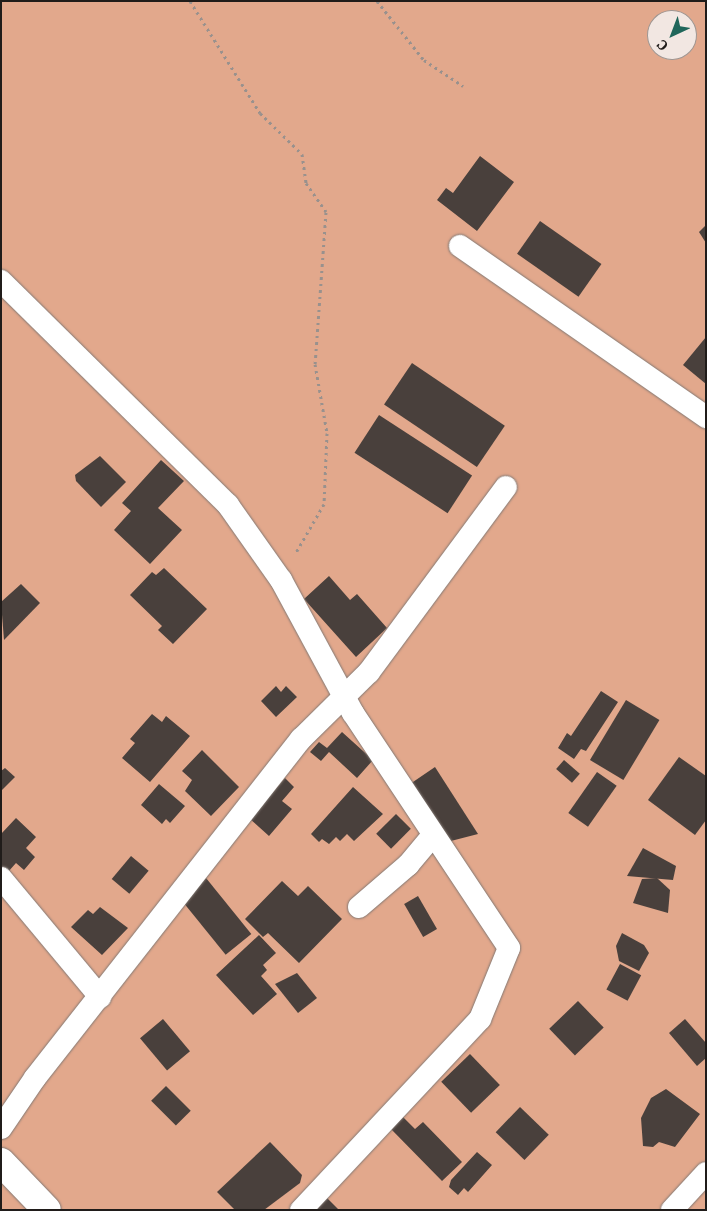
<!DOCTYPE html>
<html>
<head>
<meta charset="utf-8">
<style>
	body { margin:0 }
	#map { position:relative; width:707px; height:1211px; overflow:hidden; background:#f2e7e2; font-family:"IBM Plex Serif",serif }
	div>[style] { position:absolute }
	.green>* { inset:0; background:#e2a88c }
	.building>* { inset:0; background:#49403c; transform-origin:0 0 }
	.path>* { height:3px; margin-top:-1.5px; transform-origin:0; background:repeating-linear-gradient(90deg,#99918d 0 2.5px,transparent 0 6.5px) }
	.roads { filter:drop-shadow(0 0 1px #827873) drop-shadow(0 0 1px #827873) }
	.minor>* { height:22px; margin:-11px; padding:0 11px; transform-origin:11px; border-radius:11px; background:#fff }
	.primary>* { height:28px; margin:-14px; padding:0 14px; transform-origin:14px; border-radius:14px; background:#fff }
	span { translate:-50% -50%; white-space:nowrap; text-align:center; line-height:1.15; -webkit-text-stroke:5px #f2e7e2; paint-order:stroke }
	.frame { position:absolute; inset:0; border:2px solid #201c1a; pointer-events:none }
	.north { position:absolute; left:647px; top:10px; width:50px; height:50px; box-sizing:border-box; background:#f2e7e2; border:1px solid #9e9692; border-radius:50%; rotate:223deg; font-size:14px; font-weight:700; line-height:20px; text-align:center; color:#201c1a }
	.north::after { content:''; display:block; margin:auto; width:18px; height:22px; background:#20665a; clip-path:polygon(50% 0,100% 100%,50% 72%,0 100%) }
</style>
</head>
<body>
<div id="map">
	<div class="green">
		<div style="clip-path:polygon(evenodd,1px 1px,706px 1px,706px 1210px,1px 1210px,1px 1px,657px 20px,687px 20px,687px 50px,657px 50px,657px 20px)"></div>
	</div>
	<div class="building">
		<div style="clip-path:polygon(480px 156px,514px 182px,477px 231px,437px 200px,446px 188px,453px 193px)"></div>
		<div style="left:540px;top:221px;width:75px;height:40px;rotate:35deg"></div>
		<div style="clip-path:polygon(706px 225px,706px 243px,699px 232px)"></div>
		<div style="clip-path:polygon(706px 337px,706px 384px,683px 365px)"></div>
		<div style="left:412px;top:363px;width:112px;height:50px;rotate:34deg"></div>
		<div style="left:379px;top:415px;width:111px;height:45px;rotate:33deg"></div>
		<div style="clip-path:polygon(100px 456px,126px 482px,101px 507px,76px 481px,75px 475px)"></div>
		<div style="clip-path:polygon(161px 460px,184px 481px,158px 508px,182px 530px,150px 564px,114px 530px,131px 511px,122px 503px)"></div>
		<div style="clip-path:polygon(164px 568px,207px 609px,173px 644px,158px 630px,162px 626px,130px 595px,152px 572px,156px 575px)"></div>
		<div style="clip-path:polygon(329px 576px,350px 600px,357px 594px,387px 628px,356px 657px,304px 599px)"></div>
		<div style="clip-path:polygon(21px 584px,40px 603px,4px 640px,1px 602px)"></div>
		<div style="clip-path:polygon(276px 686px,281px 692px,286px 686px,297px 697px,276px 717px,261px 701px)"></div>
		<div style="clip-path:polygon(601px 691px,618px 702px,586px 751px,581px 749px,574px 759px,558px 748px,567px 733px,571px 736px)"></div>
		<div style="left:626px;top:700px;width:39px;height:70px;rotate:31deg"></div>
		<div style="clip-path:polygon(152px 714px,162px 722px,166px 716px,190px 736px,150px 782px,122px 758px,135px 743px,130px 739px)"></div>
		<div style="clip-path:polygon(342px 732px,373px 760px,357px 778px,329px 752px,321px 761px,310px 752px,319px 742px,327px 748px)"></div>
		<div style="clip-path:polygon(202px 750px,239px 787px,211px 816px,185px 791px,192px 780px,182px 771px)"></div>
		<div style="clip-path:polygon(679px 757px,706px 776px,706px 820px,695px 835px,648px 800px)"></div>
		<div style="left:564px;top:760px;width:21px;height:12px;rotate:41deg"></div>
		<div style="clip-path:polygon(435px 767px,478px 834px,447px 842px,410px 784px)"></div>
		<div style="clip-path:polygon(5px 768px,15px 777px,1px 791px,1px 771px)"></div>
		<div style="left:597px;top:772px;width:24px;height:50px;rotate:35deg"></div>
		<div style="clip-path:polygon(285px 778px,294px 787px,282px 801px,292px 809px,269px 836px,250px 819px)"></div>
		<div style="clip-path:polygon(159px 784px,185px 806px,170px 823px,166px 819px,162px 824px,141px 805px)"></div>
		<div style="clip-path:polygon(353px 787px,383px 814px,354px 841px,347px 834px,340px 841px,336px 837px,329px 844px,322px 839px,319px 842px,311px 834px)"></div>
		<div style="left:396px;top:814px;width:21px;height:28px;rotate:45deg"></div>
		<div style="clip-path:polygon(16px 818px,36px 837px,26px 848px,35px 857px,24px 870px,16px 863px,8px 872px,1px 866px,1px 834px)"></div>
		<div style="clip-path:polygon(643px 848px,676px 866px,673px 880px,627px 876px)"></div>
		<div style="left:131px;top:856px;width:23px;height:30px;rotate:40deg"></div>
		<div style="left:206px;top:878px;width:72px;height:33px;rotate:51deg"></div>
		<div style="clip-path:polygon(657px 878px,670px 890px,668px 913px,633px 903px,642px 879px)"></div>
		<div style="clip-path:polygon(282px 881px,298px 896px,308px 886px,342px 919px,299px 963px,268px 933px,263px 937px,245px 919px)"></div>
		<div style="left:418px;top:896px;width:38px;height:16px;rotate:60deg"></div>
		<div style="clip-path:polygon(100px 907px,128px 928px,102px 955px,71px 927px,88px 910px,93px 914px)"></div>
		<div style="clip-path:polygon(622px 933px,644px 945px,649px 953px,639px 971px,619px 961px,616px 946px)"></div>
		<div style="clip-path:polygon(259px 935px,276px 953px,263px 965px,267px 970px,261px 976px,277px 994px,253px 1015px,216px 975px)"></div>
		<div style="left:620px;top:964px;width:24px;height:29px;rotate:28deg"></div>
		<div style="clip-path:polygon(297px 973px,317px 998px,298px 1013px,275px 984px)"></div>
		<div style="left:578px;top:1001px;width:37px;height:40px;rotate:46deg"></div>
		<div style="left:163px;top:1019px;width:42px;height:30px;rotate:50deg"></div>
		<div style="clip-path:polygon(685px 1019px,706px 1043px,706px 1058px,697px 1066px,669px 1033px)"></div>
		<div style="left:470px;top:1054px;width:43px;height:40px;rotate:46deg"></div>
		<div style="left:166px;top:1086px;width:35px;height:21px;rotate:45deg"></div>
		<div style="clip-path:polygon(666px 1089px,700px 1114px,675px 1147px,659px 1142px,653px 1147px,643px 1146px,641px 1118px,651px 1098px)"></div>
		<div style="left:520px;top:1107px;width:40px;height:35px;rotate:44deg"></div>
		<div style="clip-path:polygon(403px 1117px,415px 1129px,423px 1122px,462px 1162px,442px 1181px,391px 1129px)"></div>
		<div style="clip-path:polygon(270px 1142px,302px 1175px,300px 1183px,264px 1210px,235px 1210px,217px 1192px)"></div>
		<div style="clip-path:polygon(477px 1152px,492px 1165px,468px 1192px,464px 1188px,458px 1195px,449px 1187px,451px 1180px)"></div>
		<div style="clip-path:polygon(327px 1198px,339px 1210px,314px 1210px)"></div>
	</div>
	<div class="path">
		<div style="left:190px;top:1px;width:132px;rotate:58deg"></div>
		<div style="left:260px;top:113px;width:59px;rotate:44.3deg"></div>
		<div style="left:302px;top:154px;width:29px;rotate:82deg"></div>
		<div style="left:306px;top:183px;width:35px;rotate:55deg"></div>
		<div style="left:326px;top:212px;width:152px;rotate:94.1deg"></div>
		<div style="left:315px;top:364px;width:70px;rotate:80.1deg"></div>
		<div style="left:327px;top:433px;width:71px;rotate:92.4deg"></div>
		<div style="left:324px;top:504px;width:58px;rotate:120.1deg"></div>
		<div style="left:377px;top:1px;width:75px;rotate:51.5deg"></div>
		<div style="left:424px;top:60px;width:47px;rotate:33.7deg"></div>
	</div>
	<div class="roads">
		<div class="minor">
			<div style="left:460px;top:246px;width:300px;rotate:34.8deg"></div>
			<div style="left:1px;top:281px;width:319px;rotate:44.6deg"></div>
			<div style="left:228px;top:505px;width:92px;rotate:54.8deg"></div>
			<div style="left:281px;top:580px;width:151px;rotate:61.6deg"></div>
			<div style="left:353px;top:713px;width:282px;rotate:56.4deg"></div>
			<div style="left:509px;top:948px;width:77px;rotate:112.2deg"></div>
			<div style="left:480px;top:1019px;width:262px;rotate:133.1deg"></div>
			<div style="left:1px;top:878px;width:155px;rotate:50.2deg"></div>
			<div style="left:359px;top:907px;width:65px;rotate:-40.6deg"></div>
			<div style="left:408px;top:865px;width:38px;rotate:-50deg"></div>
			<div style="left:1px;top:1128px;width:60px;rotate:-55.8deg"></div>
			<div style="left:35px;top:1078px;width:431px;rotate:-51.9deg"></div>
			<div style="left:301px;top:739px;width:95px;rotate:-44.6deg"></div>
			<div style="left:369px;top:672px;width:230px;rotate:-53.5deg"></div>
			<div style="left:672px;top:1210px;width:50px;rotate:-47.4deg"></div>
		</div>
		<div class="primary">
			<div style="left:1px;top:1162px;width:66px;rotate:46.2deg"></div>
		</div>
	</div>
	<div class="frame"></div>
	<div class="north">С</div>
</div>
</body>
</html>
